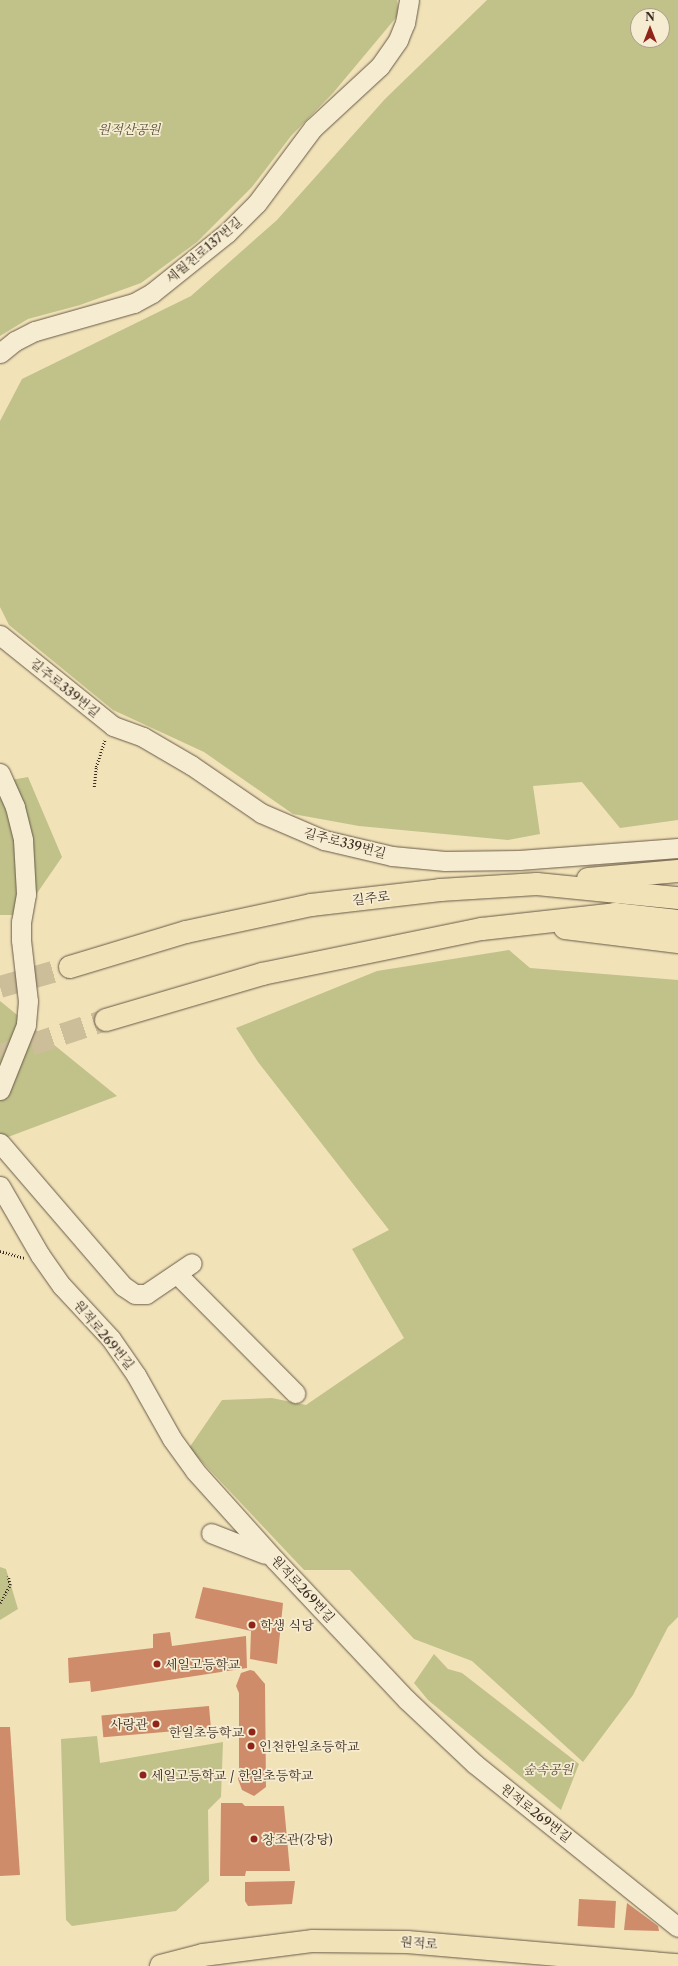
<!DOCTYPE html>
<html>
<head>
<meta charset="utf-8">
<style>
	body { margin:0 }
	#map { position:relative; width:678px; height:1966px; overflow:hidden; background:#f1e2b8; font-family:"Libre Caslon Text","Noto Serif KR",serif }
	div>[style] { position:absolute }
	.green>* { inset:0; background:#c1c18a }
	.building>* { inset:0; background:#cf8c6b; transform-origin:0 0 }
	.major-tunnel>* { height:22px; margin-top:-11px; transform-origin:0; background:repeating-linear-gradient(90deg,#cdbe9a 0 22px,transparent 0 33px) }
	.path>* { height:2.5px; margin-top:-1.25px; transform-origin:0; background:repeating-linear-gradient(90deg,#3b2c22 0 1px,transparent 0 3px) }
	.roads { filter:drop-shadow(0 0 1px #685a48) drop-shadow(0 0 1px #685a48) }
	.minor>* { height:19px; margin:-9.5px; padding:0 9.5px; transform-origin:9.5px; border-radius:9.5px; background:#f6ecd1 }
	.major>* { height:22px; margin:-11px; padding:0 11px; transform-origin:11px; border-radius:11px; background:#f1e2b8 }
	.dots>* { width:11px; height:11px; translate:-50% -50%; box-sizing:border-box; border:2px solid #f6ecd1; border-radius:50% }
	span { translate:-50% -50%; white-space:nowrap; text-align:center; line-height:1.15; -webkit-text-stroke:3.5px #f6ecd1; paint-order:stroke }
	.park-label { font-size:13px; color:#5c513c; font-style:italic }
	.street-label { font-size:13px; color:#3b2c22 }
	.poi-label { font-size:13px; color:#3b2c22 }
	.left { translate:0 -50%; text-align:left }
	.right { translate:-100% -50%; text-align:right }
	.north { position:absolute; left:630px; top:8px; width:40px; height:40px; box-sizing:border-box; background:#f6ecd1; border:1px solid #ab9f8b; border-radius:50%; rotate:0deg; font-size:11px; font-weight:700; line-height:16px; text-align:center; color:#3b2c22 }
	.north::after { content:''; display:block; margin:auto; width:14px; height:18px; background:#8f2418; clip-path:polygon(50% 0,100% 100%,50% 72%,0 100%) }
</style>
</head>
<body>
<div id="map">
	<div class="green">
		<div style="clip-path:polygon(0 0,397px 0,399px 14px,333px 93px,291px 136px,252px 187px,197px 242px,141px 283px,80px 305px,28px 319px,0 336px)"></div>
		<div style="clip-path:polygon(evenodd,487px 0,678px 0,678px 820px,620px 828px,582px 782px,533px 786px,540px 834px,508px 840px,359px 826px,293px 814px,204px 752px,113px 710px,9px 625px,0 607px,0 421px,22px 379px,191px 296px,277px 220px,385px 99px,487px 0,638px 16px,662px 16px,662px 40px,638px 40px,638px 16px)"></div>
		<div style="clip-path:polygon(28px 777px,62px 857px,22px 915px,0 915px,0 782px)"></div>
		<div style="clip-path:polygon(509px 950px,530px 968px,678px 980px,678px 1617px,668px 1627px,633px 1695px,583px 1762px,472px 1661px,414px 1639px,350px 1570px,304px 1570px,189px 1448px,222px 1400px,272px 1398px,306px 1405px,404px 1338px,352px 1249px,389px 1230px,258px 1062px,236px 1028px,377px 971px)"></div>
		<div style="clip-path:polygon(0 1001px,117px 1096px,0 1140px)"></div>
		<div style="clip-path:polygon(0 1567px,6px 1569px,18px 1609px,0 1620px)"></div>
		<div style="clip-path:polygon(434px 1654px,448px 1669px,462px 1673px,579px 1764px,561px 1810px,428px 1700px,414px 1683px)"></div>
		<div style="clip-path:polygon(97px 1736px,100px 1763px,223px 1742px,221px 1797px,208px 1810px,209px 1881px,176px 1911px,72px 1926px,66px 1920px,61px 1739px)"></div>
	</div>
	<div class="building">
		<div style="clip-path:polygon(203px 1587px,283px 1603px,277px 1664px,250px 1659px,251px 1631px,195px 1618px)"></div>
		<div style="clip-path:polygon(170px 1632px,172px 1646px,246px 1636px,247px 1668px,91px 1692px,90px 1681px,69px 1683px,68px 1658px,153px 1648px,153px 1634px)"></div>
		<div style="clip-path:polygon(250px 1670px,254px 1671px,265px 1684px,266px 1787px,254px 1796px,242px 1790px,238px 1779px,241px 1772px,239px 1771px,239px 1693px,236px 1686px,241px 1673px)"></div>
		<div style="left:209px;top:1706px;width:22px;height:108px;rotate:85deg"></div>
		<div style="clip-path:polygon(0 1727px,10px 1727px,20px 1875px,0 1876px)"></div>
		<div style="clip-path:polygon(221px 1803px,242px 1803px,245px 1806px,284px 1806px,290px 1871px,246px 1871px,245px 1876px,220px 1876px)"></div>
		<div style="clip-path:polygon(295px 1881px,292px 1904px,248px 1906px,245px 1901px,245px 1882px)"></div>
		<div style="left:579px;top:1899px;width:37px;height:27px;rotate:3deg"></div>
		<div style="clip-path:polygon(627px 1903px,658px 1926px,659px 1931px,624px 1930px)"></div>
	</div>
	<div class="major-tunnel">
		<div style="left:0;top:987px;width:73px;rotate:-15.9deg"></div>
		<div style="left:0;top:1055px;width:112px;rotate:-18.3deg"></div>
	</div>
	<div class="path">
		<div style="left:94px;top:787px;width:20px;rotate:-84deg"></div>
		<div style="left:96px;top:767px;width:28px;rotate:-72deg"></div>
		<div style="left:0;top:1251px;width:25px;rotate:16deg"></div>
		<div style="left:0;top:1603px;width:21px;rotate:-61deg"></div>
		<div style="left:10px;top:1585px;width:9px;rotate:-103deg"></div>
	</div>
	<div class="roads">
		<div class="minor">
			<div style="left:0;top:353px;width:19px;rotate:-39deg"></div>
			<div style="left:15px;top:341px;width:22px;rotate:-27deg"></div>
			<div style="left:35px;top:331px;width:103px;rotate:-15.8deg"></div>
			<div style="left:134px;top:303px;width:21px;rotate:-29deg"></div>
			<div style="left:152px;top:293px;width:96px;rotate:-38.7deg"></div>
			<div style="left:227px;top:233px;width:42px;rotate:-45deg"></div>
			<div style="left:257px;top:203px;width:94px;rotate:-53.3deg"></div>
			<div style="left:313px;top:128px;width:91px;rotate:-42.8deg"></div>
			<div style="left:380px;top:66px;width:32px;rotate:-55deg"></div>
			<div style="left:398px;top:40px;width:18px;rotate:-68deg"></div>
			<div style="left:405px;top:23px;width:23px;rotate:-80deg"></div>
			<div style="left:0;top:635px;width:145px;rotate:38.8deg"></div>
			<div style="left:113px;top:726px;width:32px;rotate:20deg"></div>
			<div style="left:143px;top:737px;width:56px;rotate:30.3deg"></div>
			<div style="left:191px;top:765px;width:85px;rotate:34.4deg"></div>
			<div style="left:261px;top:813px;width:69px;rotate:23.2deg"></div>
			<div style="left:324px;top:840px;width:70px;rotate:13.2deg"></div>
			<div style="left:392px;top:856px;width:53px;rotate:5.4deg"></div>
			<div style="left:445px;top:861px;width:74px;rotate:-0.8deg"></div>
			<div style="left:519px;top:860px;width:159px;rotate:-4.3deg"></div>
			<div style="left:0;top:773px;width:37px;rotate:66deg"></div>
			<div style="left:15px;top:807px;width:34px;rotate:76deg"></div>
			<div style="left:23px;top:840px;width:54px;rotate:86.8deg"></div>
			<div style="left:26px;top:894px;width:28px;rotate:100deg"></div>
			<div style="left:21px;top:922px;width:18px;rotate:90deg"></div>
			<div style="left:21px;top:940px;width:61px;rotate:83.5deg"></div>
			<div style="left:28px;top:1001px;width:24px;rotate:95deg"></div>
			<div style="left:26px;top:1025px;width:70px;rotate:111.8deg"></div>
			<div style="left:0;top:1143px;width:189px;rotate:49.3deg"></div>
			<div style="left:123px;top:1286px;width:14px;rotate:34deg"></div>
			<div style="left:135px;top:1294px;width:11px"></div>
			<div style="left:146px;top:1294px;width:55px;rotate:-34deg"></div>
			<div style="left:0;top:1186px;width:80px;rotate:59.9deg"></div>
			<div style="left:40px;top:1255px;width:38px;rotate:55deg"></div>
			<div style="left:62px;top:1286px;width:72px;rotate:47.2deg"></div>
			<div style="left:111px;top:1339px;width:44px;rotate:55.2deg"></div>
			<div style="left:136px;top:1375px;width:73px;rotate:60.6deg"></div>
			<div style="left:172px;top:1439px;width:39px;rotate:54deg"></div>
			<div style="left:195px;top:1471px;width:120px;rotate:48deg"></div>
			<div style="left:275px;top:1560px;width:192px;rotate:46.7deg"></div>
			<div style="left:407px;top:1700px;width:93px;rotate:43.3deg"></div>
			<div style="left:475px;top:1764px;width:260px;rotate:38.8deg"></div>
			<div style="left:177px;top:1274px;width:168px;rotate:45.2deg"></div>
			<div style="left:211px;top:1533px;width:58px;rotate:21.3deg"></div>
		</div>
		<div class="major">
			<div style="left:588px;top:879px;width:90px;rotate:-5.1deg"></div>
			<div style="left:565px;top:928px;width:114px;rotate:7.1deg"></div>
			<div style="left:70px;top:967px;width:121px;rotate:-16.8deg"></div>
			<div style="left:186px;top:932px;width:128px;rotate:-12.2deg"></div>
			<div style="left:311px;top:905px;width:130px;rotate:-6.6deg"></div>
			<div style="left:440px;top:890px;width:97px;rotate:-3.5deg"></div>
			<div style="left:537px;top:884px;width:142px;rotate:5.7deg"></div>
			<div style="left:106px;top:1020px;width:163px;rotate:-16.4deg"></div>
			<div style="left:262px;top:974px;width:225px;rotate:-11.6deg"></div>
			<div style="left:482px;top:929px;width:134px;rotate:-6.4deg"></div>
			<div style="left:615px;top:914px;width:63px;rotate:6.3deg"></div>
			<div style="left:161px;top:1966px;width:43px;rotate:-14.7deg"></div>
			<div style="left:203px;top:1955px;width:111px;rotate:-7.3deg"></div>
			<div style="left:313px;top:1941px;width:94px;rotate:0.6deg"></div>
			<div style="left:407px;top:1942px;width:272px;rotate:4.9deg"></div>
		</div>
	</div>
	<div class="dots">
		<div style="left:252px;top:1625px;background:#8f2418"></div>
		<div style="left:157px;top:1664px;background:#8f2418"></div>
		<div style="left:156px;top:1724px;background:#8f2418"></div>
		<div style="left:252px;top:1732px;background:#8f2418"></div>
		<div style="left:251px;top:1746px;background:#8f2418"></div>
		<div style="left:143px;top:1775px;background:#8f2418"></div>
		<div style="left:254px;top:1839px;background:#8f2418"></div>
	</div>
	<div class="park-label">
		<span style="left:129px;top:129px">원적산공원</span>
		<span style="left:548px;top:1769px">숲속공원</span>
	</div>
	<div class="street-label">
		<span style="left:204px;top:250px;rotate:-40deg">세월천로137번길</span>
		<span style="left:65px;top:688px;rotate:39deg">길주로339번길</span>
		<span style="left:345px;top:843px;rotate:15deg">길주로339번길</span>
		<span style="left:371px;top:898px;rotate:-7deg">길주로</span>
		<span style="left:104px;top:1335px;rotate:50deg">원적로269번길</span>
		<span style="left:303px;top:1589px;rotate:47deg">원적로269번길</span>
		<span style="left:536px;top:1813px;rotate:38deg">원적로269번길</span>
		<span style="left:419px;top:1943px;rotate:4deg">원적로</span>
	</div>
	<div class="poi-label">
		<span class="left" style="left:260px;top:1625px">학생 식당</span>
		<span class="left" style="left:165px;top:1664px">세일고등학교</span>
		<span class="right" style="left:148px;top:1724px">사랑관</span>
		<span class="right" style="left:244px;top:1732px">한일초등학교</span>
		<span class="left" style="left:259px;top:1746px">인천한일초등학교</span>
		<span class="left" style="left:151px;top:1775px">세일고등학교 / 한일초등학교</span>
		<span class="left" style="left:262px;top:1839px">창조관(강당)</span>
	</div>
	<div class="north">N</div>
</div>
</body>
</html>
